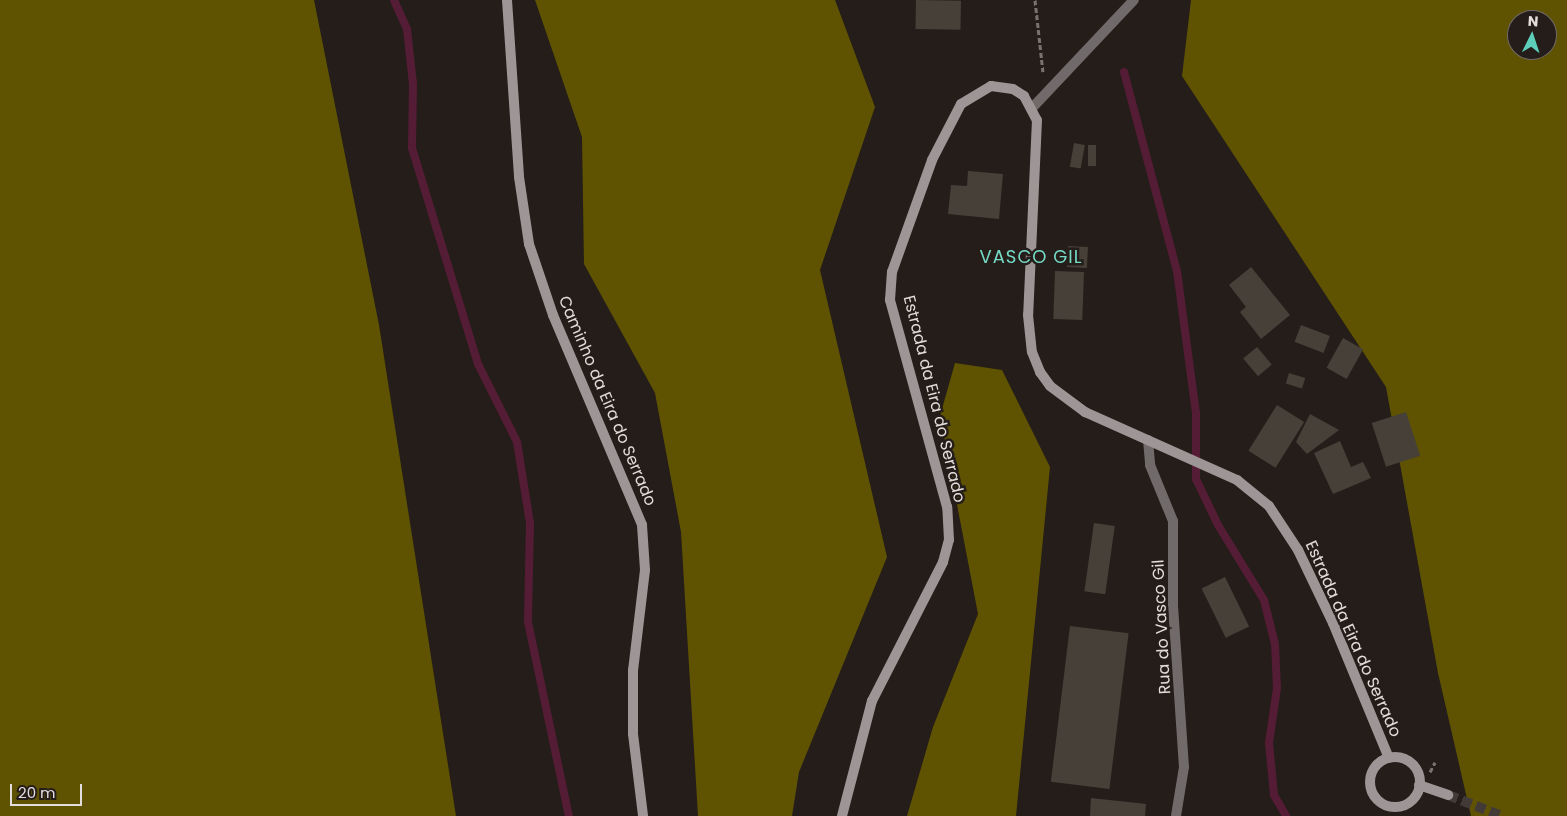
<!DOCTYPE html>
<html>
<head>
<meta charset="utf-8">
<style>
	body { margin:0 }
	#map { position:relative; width:1567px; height:816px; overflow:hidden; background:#251d19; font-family:Poppins,sans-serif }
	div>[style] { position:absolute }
	.forest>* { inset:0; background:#5f5302 }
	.stream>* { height:8px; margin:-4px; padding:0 4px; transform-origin:4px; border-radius:4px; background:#551c36 }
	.building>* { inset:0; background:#464039; transform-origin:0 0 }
	.secondary-tunnel>* { height:10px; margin-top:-5px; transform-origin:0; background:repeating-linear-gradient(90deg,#423a36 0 10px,transparent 0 15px) }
	.path>* { height:3px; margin-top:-1.5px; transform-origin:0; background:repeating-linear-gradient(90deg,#79726f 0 5px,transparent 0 7.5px) }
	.service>* { height:10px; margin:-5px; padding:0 5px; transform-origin:5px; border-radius:5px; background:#706b6a }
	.minor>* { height:10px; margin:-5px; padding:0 5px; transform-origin:5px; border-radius:5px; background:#706b6a }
	.secondary>* { height:10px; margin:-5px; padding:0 5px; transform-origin:5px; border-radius:5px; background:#9e9696 }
	.secondary>.ring { margin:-5px; padding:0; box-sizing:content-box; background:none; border:10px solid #9e9696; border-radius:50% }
	span { translate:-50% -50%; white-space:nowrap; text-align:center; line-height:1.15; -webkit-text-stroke:5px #251d19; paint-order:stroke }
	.street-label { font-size:16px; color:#e3dddb }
	.neighbourhood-label { font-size:18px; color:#75dac6; letter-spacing:1px }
	.north { position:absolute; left:1507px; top:10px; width:50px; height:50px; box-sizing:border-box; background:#251d19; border:1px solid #716a67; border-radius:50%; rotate:4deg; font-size:14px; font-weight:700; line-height:20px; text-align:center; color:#e3dddb }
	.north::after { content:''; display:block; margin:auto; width:18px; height:22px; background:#5dceb9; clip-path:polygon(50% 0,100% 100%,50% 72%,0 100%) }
	.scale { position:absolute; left:10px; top:784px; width:72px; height:22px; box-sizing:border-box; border:2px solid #e3dddb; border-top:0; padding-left:6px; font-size:15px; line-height:18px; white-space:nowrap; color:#e3dddb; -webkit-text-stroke:4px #251d19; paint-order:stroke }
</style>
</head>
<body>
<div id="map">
	<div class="forest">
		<div style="clip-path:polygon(0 0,314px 0,379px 325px,456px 816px,0 816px)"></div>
		<div style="clip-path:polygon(535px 0,835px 0,875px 107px,820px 270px,887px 557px,799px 772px,792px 816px,698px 816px,681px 532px,655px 393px,584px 264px,582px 137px)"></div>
		<div style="clip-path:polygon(evenodd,1191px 0,1567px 0,1567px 816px,1471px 816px,1438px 673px,1386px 387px,1182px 76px,1191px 0,1517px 20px,1547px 20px,1547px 50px,1517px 50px,1517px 20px)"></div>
		<div style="clip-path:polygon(955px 363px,1002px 370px,1050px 467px,1016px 816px,907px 816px,933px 727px,978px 614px,940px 416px)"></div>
	</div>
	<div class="stream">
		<div style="left:394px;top:0;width:32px;rotate:66deg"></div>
		<div style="left:407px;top:29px;width:55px;rotate:83.8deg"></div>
		<div style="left:413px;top:84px;width:64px;rotate:90.9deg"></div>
		<div style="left:412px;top:148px;width:226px;rotate:73deg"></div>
		<div style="left:478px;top:364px;width:87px;rotate:63.4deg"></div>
		<div style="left:517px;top:442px;width:82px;rotate:80.9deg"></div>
		<div style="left:530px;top:523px;width:99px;rotate:91.2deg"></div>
		<div style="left:528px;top:622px;width:198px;rotate:78.1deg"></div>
		<div style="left:1124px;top:72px;width:206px;rotate:75.1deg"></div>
		<div style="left:1177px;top:271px;width:143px;rotate:82.4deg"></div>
		<div style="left:1196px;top:413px;width:66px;rotate:90deg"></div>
		<div style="left:1196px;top:479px;width:51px;rotate:64.4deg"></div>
		<div style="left:1218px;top:525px;width:88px;rotate:58.5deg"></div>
		<div style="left:1264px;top:600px;width:45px;rotate:76deg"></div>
		<div style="left:1275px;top:644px;width:44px;rotate:87.4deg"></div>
		<div style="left:1277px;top:688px;width:56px;rotate:98.3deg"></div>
		<div style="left:1269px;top:743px;width:52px;rotate:84.5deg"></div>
		<div style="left:1274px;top:795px;width:24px;rotate:60deg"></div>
	</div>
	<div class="building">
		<div style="left:916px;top:0;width:45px;height:29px;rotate:1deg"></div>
		<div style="left:1074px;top:143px;width:11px;height:24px;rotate:10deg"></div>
		<div style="left:1088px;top:145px;width:8px;height:21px"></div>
		<div style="clip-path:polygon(968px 171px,1003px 174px,999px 219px,948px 214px,951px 185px,967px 186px)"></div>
		<div style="left:1068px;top:246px;width:20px;height:21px;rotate:3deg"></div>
		<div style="clip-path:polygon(1251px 267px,1290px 315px,1261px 339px,1240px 312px,1246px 307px,1229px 285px)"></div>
		<div style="left:1055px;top:271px;width:29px;height:48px;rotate:2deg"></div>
		<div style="left:1301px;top:325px;width:31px;height:18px;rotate:21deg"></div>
		<div style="left:1343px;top:338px;width:23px;height:34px;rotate:29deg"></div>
		<div style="left:1257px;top:347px;width:23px;height:18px;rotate:50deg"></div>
		<div style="left:1289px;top:373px;width:17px;height:11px;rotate:17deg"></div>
		<div style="left:1277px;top:405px;width:32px;height:54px;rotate:32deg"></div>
		<div style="left:1406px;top:412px;width:46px;height:36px;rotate:72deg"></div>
		<div style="clip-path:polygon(1310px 414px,1339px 430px,1307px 454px,1296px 442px)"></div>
		<div style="clip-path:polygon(1340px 441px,1351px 467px,1363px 462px,1371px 478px,1333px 494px,1314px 453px)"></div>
		<div style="left:1094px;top:523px;width:21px;height:69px;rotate:8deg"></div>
		<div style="left:1225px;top:577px;width:55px;height:26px;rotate:64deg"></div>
		<div style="left:1070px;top:626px;width:59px;height:157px;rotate:7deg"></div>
		<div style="clip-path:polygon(1091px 798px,1146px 804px,1145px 816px,1090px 816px)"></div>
	</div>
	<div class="secondary-tunnel">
		<div style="left:1448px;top:795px;width:58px;rotate:21.3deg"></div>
	</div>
	<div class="path">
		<div style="left:1035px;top:0;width:72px;rotate:83.7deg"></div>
		<div style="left:1430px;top:772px;width:11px;rotate:-63deg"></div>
	</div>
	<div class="service">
		<div style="left:1033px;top:107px;width:147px;rotate:-46.7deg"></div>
	</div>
	<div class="minor">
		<div style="left:1148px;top:440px;width:25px;rotate:85deg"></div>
		<div style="left:1150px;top:465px;width:61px;rotate:67.7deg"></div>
		<div style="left:1173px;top:521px;width:85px;rotate:90deg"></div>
		<div style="left:1173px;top:606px;width:161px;rotate:86.1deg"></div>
		<div style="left:1184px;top:767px;width:50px;rotate:99.3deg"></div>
	</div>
	<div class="secondary">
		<div style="left:507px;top:0;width:177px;rotate:86.1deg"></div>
		<div style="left:519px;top:177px;width:68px;rotate:81.5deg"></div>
		<div style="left:529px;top:244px;width:75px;rotate:71.3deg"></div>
		<div style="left:553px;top:315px;width:228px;rotate:67deg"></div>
		<div style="left:642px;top:525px;width:45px;rotate:86.2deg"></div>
		<div style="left:645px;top:570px;width:101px;rotate:96.8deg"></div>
		<div style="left:633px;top:670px;width:64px;rotate:90deg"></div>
		<div style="left:633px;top:734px;width:83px;rotate:83deg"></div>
		<div class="ring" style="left:1370px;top:757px;width:40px;height:40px"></div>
		<div style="left:1419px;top:785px;width:31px;rotate:19deg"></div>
		<div style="left:842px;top:816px;width:119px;rotate:-75.4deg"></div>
		<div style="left:872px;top:701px;width:156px;rotate:-62.9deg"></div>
		<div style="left:943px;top:562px;width:23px;rotate:-75deg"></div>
		<div style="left:949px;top:540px;width:33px;rotate:-93deg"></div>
		<div style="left:947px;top:507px;width:215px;rotate:-105.4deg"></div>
		<div style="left:890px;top:300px;width:28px;rotate:-86deg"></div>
		<div style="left:892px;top:272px;width:119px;rotate:-70.3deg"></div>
		<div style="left:932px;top:160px;width:63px;rotate:-62.6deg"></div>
		<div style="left:961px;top:104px;width:35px;rotate:-31deg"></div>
		<div style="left:991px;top:86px;width:22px;rotate:8deg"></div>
		<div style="left:1013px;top:89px;width:13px;rotate:32deg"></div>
		<div style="left:1024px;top:96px;width:27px;rotate:62deg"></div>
		<div style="left:1037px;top:120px;width:195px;rotate:92.6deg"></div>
		<div style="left:1028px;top:315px;width:37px;rotate:84deg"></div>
		<div style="left:1032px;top:352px;width:22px;rotate:68deg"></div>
		<div style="left:1040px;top:372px;width:17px;rotate:54deg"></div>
		<div style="left:1050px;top:386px;width:44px;rotate:36.6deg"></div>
		<div style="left:1085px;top:412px;width:167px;rotate:24.1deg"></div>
		<div style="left:1237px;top:480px;width:41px;rotate:39.1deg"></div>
		<div style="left:1269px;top:506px;width:53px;rotate:56.6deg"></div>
		<div style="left:1298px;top:550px;width:81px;rotate:64.4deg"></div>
		<div style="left:1333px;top:623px;width:146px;rotate:67.5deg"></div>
	</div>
	<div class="street-label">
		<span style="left:934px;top:399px;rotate:76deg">Estrada da Eira do Serrado</span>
		<span style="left:607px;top:401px;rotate:67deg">Caminho da Eira do Serrado</span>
		<span style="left:1162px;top:627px;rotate:-93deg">Rua do Vasco Gil</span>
		<span style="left:1353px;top:639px;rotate:66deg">Estrada da Eira do Serrado</span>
	</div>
	<div class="neighbourhood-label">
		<span style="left:1031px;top:257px">VASCO GIL</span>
	</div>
	<div class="north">N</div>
	<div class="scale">20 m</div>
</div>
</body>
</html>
